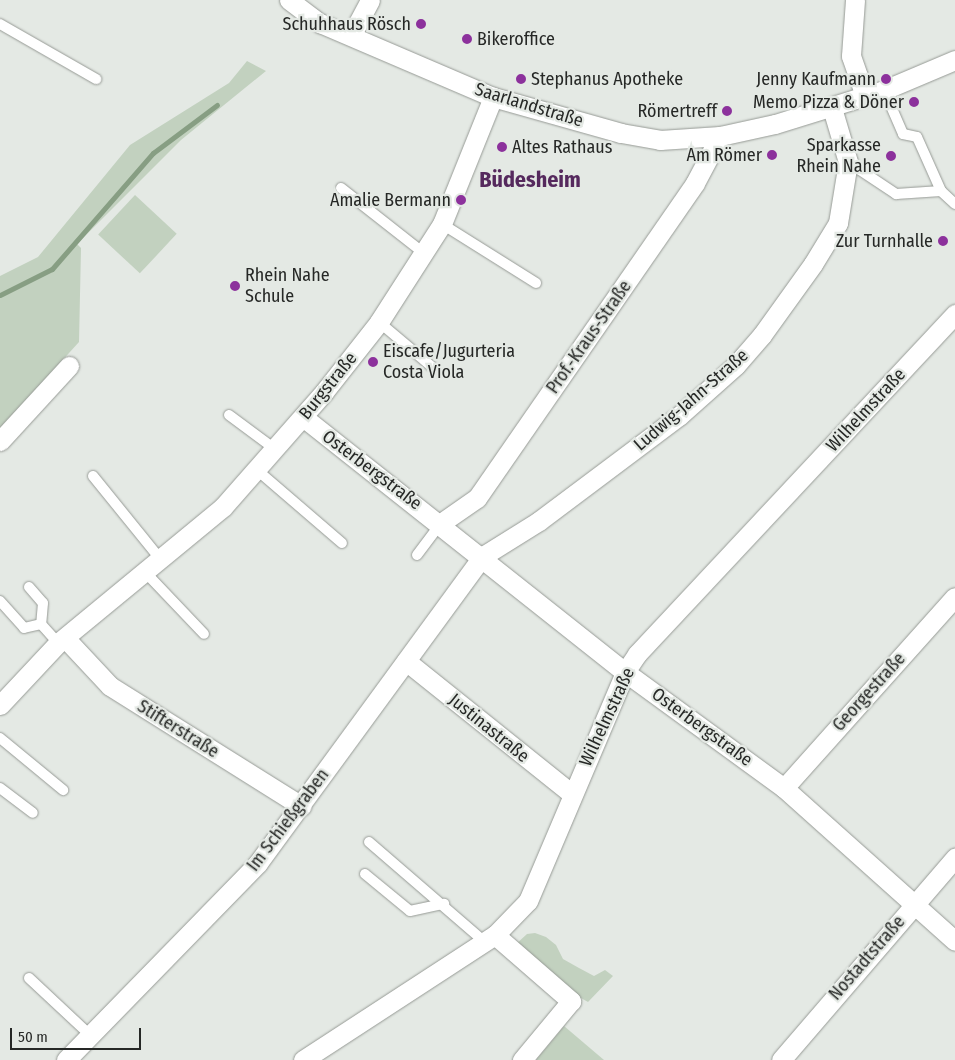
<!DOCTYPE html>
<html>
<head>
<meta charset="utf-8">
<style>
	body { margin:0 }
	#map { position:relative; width:955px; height:1060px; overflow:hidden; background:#e4e9e4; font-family:"Fira Sans Condensed",sans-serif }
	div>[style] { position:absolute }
	.green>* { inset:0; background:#c2d1bf; transform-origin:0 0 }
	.stream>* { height:5px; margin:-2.5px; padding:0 2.5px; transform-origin:2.5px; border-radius:2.5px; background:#879e83 }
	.roads { filter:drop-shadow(0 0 1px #969a95) drop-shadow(0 0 1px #969a95) }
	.lane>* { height:10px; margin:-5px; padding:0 5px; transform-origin:5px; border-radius:5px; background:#fff }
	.street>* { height:19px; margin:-9.5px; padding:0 9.5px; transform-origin:9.5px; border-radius:9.5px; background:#fff }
	.dots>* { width:14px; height:14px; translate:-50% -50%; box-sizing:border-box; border:2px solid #e4e9e4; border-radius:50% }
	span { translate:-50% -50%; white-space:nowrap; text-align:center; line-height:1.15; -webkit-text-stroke:4.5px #e4e9e4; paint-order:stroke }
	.poi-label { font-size:18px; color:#262826 }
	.right { translate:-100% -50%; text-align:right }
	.left { translate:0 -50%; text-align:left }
	.street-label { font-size:18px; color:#262826 }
	.district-label { font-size:22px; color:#55295d; font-weight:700 }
	.scale { position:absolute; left:10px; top:1028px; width:131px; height:22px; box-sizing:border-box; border:2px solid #262826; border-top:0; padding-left:6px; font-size:15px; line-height:18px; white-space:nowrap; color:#262826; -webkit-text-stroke:4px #e4e9e4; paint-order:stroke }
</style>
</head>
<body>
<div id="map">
	<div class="green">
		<div style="clip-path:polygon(247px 61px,266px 71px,181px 140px,77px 244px,81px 248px,79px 342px,0 429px,0 276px,38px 257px,130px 145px,229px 83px)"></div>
		<div style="left:135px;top:195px;width:57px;height:54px;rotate:43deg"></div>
		<div style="clip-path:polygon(535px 933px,546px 937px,556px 945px,563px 959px,579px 968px,594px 976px,605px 970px,613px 976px,588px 1002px,581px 998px,515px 945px,527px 934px)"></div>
		<div style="clip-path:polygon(564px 1026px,604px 1060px,536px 1060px)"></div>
	</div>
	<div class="stream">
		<div style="left:0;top:295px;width:58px;rotate:-26.6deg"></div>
		<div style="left:52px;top:269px;width:154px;rotate:-49deg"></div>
		<div style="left:153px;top:153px;width:80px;rotate:-36.9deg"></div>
	</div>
	<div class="roads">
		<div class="lane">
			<div style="left:0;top:24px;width:111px;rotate:29.8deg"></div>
			<div style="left:884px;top:90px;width:48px;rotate:66.6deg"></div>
			<div style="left:903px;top:134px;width:14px;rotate:12deg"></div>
			<div style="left:917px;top:137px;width:59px;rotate:66deg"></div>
			<div style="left:941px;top:191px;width:19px;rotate:43deg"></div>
			<div style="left:848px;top:162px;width:58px;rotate:33.7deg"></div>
			<div style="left:896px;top:194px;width:45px;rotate:-3.8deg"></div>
			<div style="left:341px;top:188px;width:107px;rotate:38.2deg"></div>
			<div style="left:442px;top:224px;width:111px;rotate:32.1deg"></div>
			<div style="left:379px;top:322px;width:68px;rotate:40.2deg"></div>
			<div style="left:229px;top:415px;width:57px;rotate:36.5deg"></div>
			<div style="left:257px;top:470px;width:112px;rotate:40.7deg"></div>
			<div style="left:93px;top:476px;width:108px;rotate:51deg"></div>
			<div style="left:417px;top:555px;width:40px;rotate:-53deg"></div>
			<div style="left:146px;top:573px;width:84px;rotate:46.4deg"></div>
			<div style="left:29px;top:587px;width:21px;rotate:49deg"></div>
			<div style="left:43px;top:603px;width:21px;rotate:95deg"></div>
			<div style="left:41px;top:624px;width:25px;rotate:48deg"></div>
			<div style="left:0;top:601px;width:36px;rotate:48deg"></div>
			<div style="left:24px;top:628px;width:17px;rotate:-13deg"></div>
			<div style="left:0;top:738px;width:82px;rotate:39.5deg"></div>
			<div style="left:0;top:788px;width:41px;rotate:37.1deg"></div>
			<div style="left:369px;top:842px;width:153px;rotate:40.8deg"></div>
			<div style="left:365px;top:874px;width:58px;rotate:39.4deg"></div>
			<div style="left:410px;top:911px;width:35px;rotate:-12deg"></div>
			<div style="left:29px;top:978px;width:83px;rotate:43.1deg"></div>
		</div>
		<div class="street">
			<div style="left:289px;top:0;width:39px;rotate:37deg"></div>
			<div style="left:320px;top:23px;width:188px;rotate:23.2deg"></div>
			<div style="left:493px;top:97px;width:133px;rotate:15.7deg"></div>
			<div style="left:621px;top:133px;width:40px;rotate:10deg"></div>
			<div style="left:660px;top:140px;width:60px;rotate:-3.8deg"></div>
			<div style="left:720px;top:136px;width:56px;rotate:-12.3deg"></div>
			<div style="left:775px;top:124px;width:114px;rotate:-17.3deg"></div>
			<div style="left:884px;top:90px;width:77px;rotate:-22.9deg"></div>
			<div style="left:855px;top:0;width:56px;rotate:94.1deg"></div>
			<div style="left:851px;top:56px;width:42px;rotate:70.7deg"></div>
			<div style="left:352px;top:34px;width:38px;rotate:-62deg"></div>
			<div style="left:303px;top:417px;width:411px;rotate:38.4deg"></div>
			<div style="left:625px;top:672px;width:197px;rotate:36.1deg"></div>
			<div style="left:784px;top:788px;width:229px;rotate:41.8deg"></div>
			<div style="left:0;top:441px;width:102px;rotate:-47.4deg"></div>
			<div style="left:441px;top:523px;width:44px;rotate:-34.8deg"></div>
			<div style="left:477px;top:498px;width:383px;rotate:-55.3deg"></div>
			<div style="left:695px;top:183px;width:53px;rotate:-62deg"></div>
			<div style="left:66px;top:639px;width:64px;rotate:46.9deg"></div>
			<div style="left:110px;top:686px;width:226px;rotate:32.1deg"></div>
			<div style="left:406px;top:661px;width:213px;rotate:38.7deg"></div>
			<div style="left:0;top:705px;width:85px;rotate:-46.9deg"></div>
			<div style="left:58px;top:643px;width:214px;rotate:-39.5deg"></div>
			<div style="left:223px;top:507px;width:153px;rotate:-48.7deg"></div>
			<div style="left:324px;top:392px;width:89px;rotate:-51.8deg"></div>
			<div style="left:379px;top:322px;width:117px;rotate:-57.3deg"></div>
			<div style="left:442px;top:224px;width:137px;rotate:-68.1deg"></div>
			<div style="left:784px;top:788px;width:256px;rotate:-48.2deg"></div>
			<div style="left:495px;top:935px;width:101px;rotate:41deg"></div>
			<div style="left:571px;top:1001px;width:77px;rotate:129.7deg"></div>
			<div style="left:66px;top:1060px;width:275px;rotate:-45.7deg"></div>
			<div style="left:258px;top:863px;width:381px;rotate:-53.8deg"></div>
			<div style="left:483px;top:556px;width:66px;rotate:-32deg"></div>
			<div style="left:539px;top:521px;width:175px;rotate:-36.9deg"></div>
			<div style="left:679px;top:416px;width:76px;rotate:-41.8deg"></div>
			<div style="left:736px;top:365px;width:40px;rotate:-49deg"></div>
			<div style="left:762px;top:335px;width:87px;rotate:-54.3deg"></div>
			<div style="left:813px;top:264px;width:48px;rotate:-58.6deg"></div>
			<div style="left:838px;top:223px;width:62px;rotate:-80.7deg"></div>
			<div style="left:848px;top:162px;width:56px;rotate:-106.5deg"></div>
			<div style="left:303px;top:1060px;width:229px;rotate:-33.1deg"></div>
			<div style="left:495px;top:935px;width:47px;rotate:-45.9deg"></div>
			<div style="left:528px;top:901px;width:249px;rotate:-67deg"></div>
			<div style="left:625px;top:672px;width:22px;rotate:-56deg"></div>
			<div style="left:637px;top:654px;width:466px;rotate:-46.9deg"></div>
			<div style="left:781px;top:1060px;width:267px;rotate:-49.3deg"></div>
		</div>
	</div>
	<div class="dots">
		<div style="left:421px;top:24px;background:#8c319c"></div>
		<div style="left:467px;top:39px;background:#8c319c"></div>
		<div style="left:521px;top:79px;background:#8c319c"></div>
		<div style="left:886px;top:79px;background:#8c319c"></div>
		<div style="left:914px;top:102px;background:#8c319c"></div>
		<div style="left:727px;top:111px;background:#8c319c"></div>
		<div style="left:502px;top:147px;background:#8c319c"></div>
		<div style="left:772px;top:155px;background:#8c319c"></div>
		<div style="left:891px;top:156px;background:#8c319c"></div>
		<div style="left:461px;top:200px;background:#8c319c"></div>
		<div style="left:943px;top:241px;background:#8c319c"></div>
		<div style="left:235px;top:286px;background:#8c319c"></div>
		<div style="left:373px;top:362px;background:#8c319c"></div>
	</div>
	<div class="poi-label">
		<span class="right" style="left:411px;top:24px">Schuhhaus Rösch</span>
		<span class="left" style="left:477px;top:39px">Bikeroffice</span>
		<span class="left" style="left:531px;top:79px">Stephanus Apotheke</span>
		<span class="right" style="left:876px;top:79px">Jenny Kaufmann</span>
		<span class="right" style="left:904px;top:102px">Memo Pizza &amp; Döner</span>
		<span class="right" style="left:717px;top:111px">Römertreff</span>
		<span class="right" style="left:881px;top:156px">Sparkasse<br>Rhein Nahe</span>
		<span class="left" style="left:512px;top:147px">Altes Rathaus</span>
		<span class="right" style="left:762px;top:155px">Am Römer</span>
		<span class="right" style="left:451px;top:200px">Amalie Bermann</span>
		<span class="right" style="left:933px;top:241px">Zur Turnhalle</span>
		<span class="left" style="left:245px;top:286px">Rhein Nahe<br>Schule</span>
		<span class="left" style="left:383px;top:362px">Eiscafe/Jugurteria<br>Costa Viola</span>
	</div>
	<div class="street-label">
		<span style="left:529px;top:105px;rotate:17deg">Saarlandstraße</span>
		<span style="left:589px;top:337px;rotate:-55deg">Prof.-Kraus-Straße</span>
		<span style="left:328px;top:386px;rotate:-51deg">Burgstraße</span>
		<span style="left:691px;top:400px;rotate:-41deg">Ludwig-Jahn-Straße</span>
		<span style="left:866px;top:410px;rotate:-47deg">Wilhelmstraße</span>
		<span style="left:372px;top:470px;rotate:37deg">Osterbergstraße</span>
		<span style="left:869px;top:692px;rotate:-48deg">Georgestraße</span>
		<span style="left:607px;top:717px;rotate:-65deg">Wilhelmstraße</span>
		<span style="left:702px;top:727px;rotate:36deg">Osterbergstraße</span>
		<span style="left:489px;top:728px;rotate:39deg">Justinastraße</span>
		<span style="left:178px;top:729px;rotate:32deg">Stifterstraße</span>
		<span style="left:288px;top:820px;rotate:-53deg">Im Schießgraben</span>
		<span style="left:867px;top:958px;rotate:-49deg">Nostadtstraße</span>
	</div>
	<div class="district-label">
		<span style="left:530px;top:180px">Büdesheim</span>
	</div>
	<div class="scale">50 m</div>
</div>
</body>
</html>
